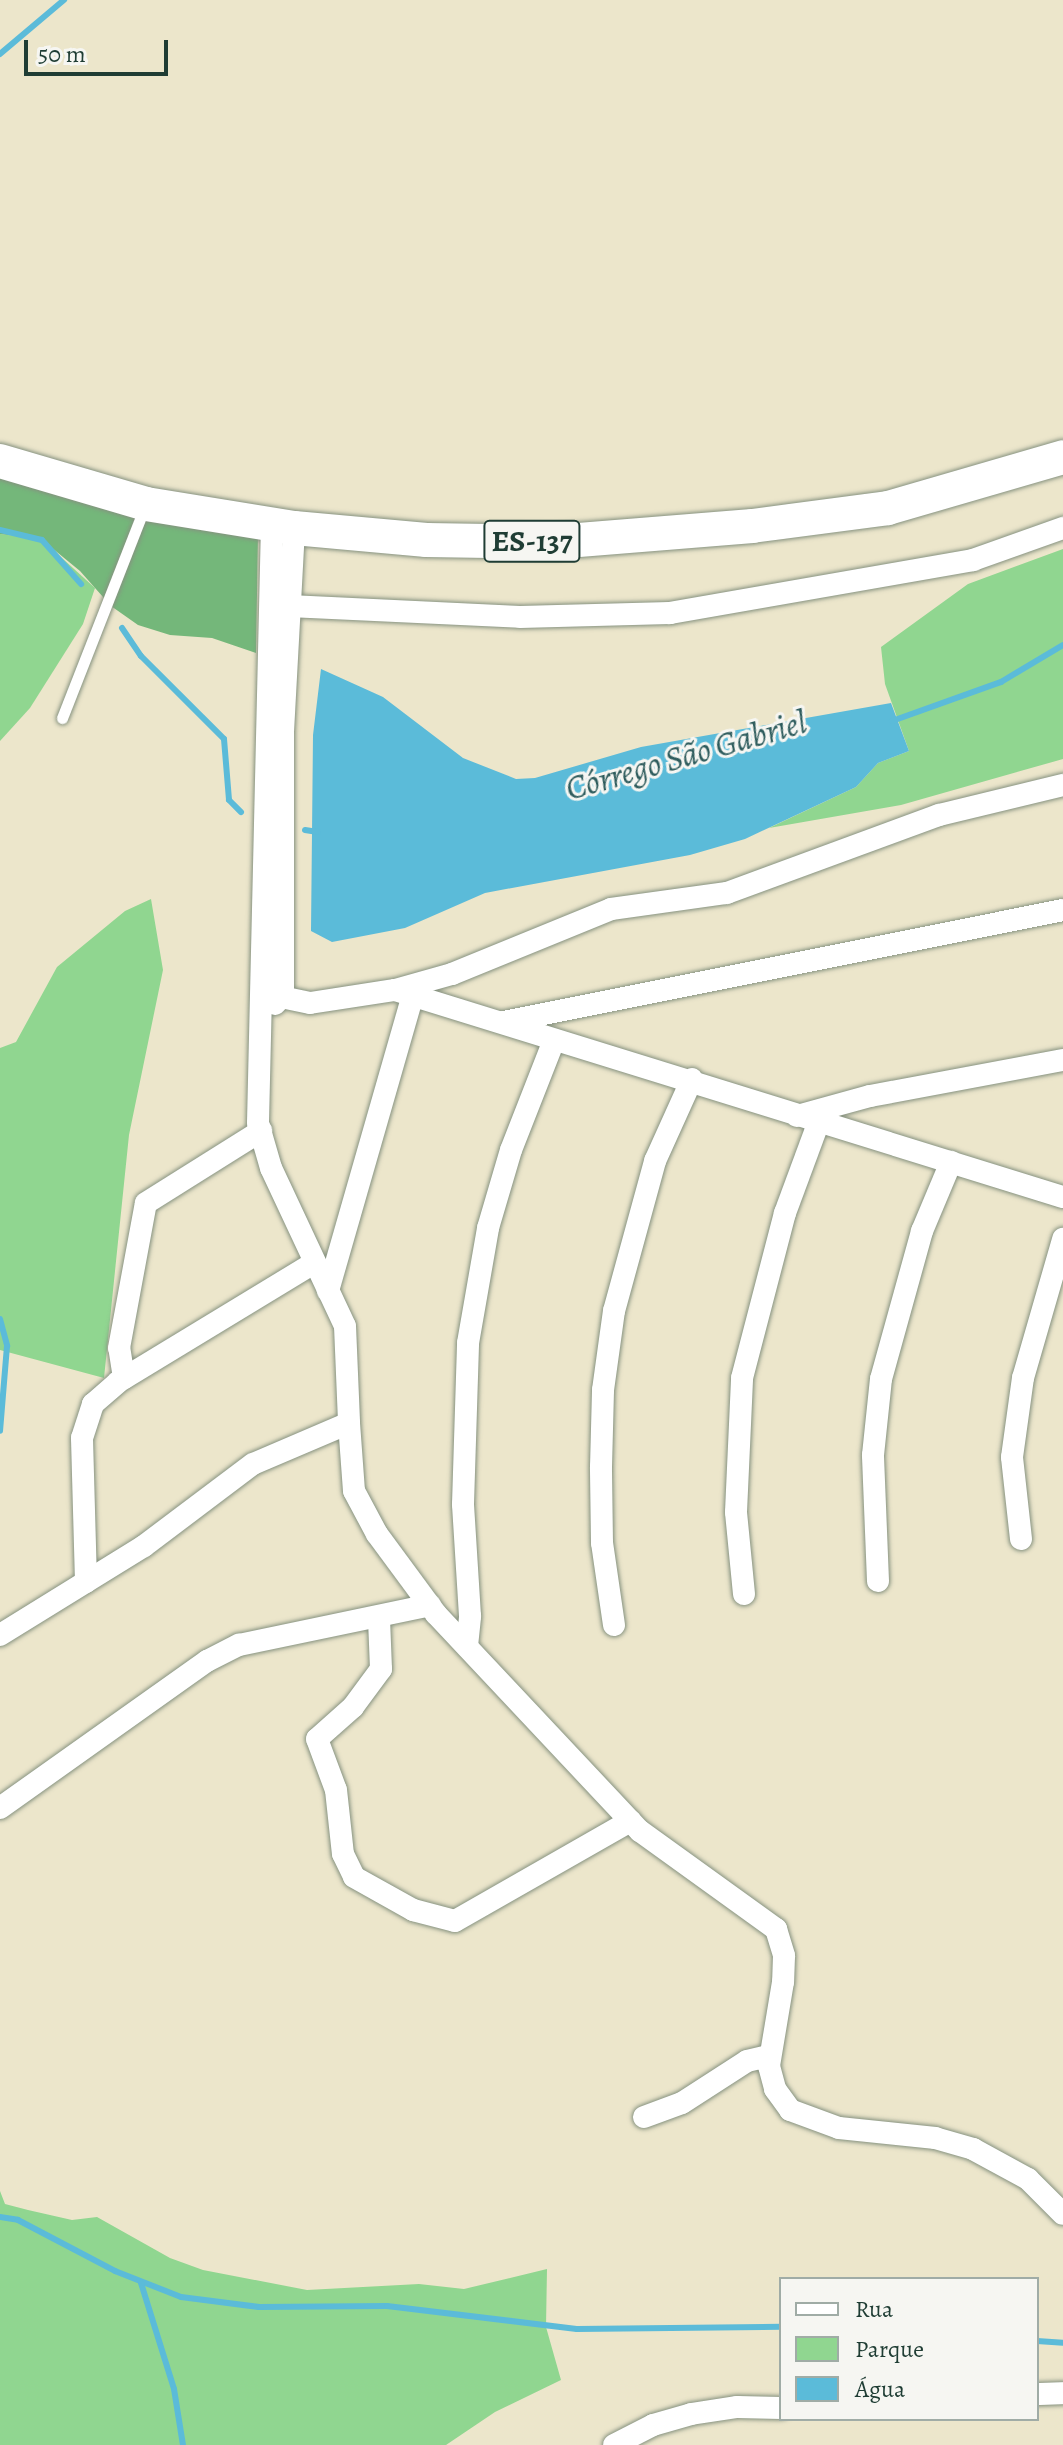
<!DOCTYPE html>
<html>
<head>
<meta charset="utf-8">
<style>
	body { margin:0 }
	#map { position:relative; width:1063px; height:2445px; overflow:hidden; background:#ece6cb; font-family:Alegreya,serif }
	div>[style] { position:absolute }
	.green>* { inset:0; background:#90d690 }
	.forest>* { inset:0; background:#74b77a }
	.water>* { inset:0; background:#5bbbd9 }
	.stream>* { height:6px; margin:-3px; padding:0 3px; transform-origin:3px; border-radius:3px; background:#5bbbd9 }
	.roads { filter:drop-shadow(0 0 2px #869280) drop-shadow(0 0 2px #869280) }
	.lane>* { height:11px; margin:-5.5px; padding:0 5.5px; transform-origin:5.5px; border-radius:5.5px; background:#fff }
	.street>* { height:22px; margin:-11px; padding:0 11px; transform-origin:11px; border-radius:11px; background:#fff }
	.primary>* { height:34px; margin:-17px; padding:0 17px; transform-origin:17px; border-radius:17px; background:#fff }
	span { translate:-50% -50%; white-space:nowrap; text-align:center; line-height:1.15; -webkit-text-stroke:6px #f6f6f2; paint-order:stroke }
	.shield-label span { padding:2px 6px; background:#f6f6f2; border:2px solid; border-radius:6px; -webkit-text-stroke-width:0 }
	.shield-label { font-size:30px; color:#1f3d34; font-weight:700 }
	.water-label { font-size:34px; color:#2e5c5d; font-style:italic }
	.legend { position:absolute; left:779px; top:2277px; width:260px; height:144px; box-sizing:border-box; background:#f6f6f2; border:2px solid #a0aca6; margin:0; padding:10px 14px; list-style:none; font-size:24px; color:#1f3d34 }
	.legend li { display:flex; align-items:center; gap:16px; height:40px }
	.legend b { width:40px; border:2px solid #a0aca6 }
	.scale { position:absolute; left:24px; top:40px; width:144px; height:36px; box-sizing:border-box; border:4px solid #1f3d34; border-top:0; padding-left:10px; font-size:24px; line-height:28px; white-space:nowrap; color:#1f3d34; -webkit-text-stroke:6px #f6f6f2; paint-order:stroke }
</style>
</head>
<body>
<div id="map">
	<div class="green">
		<div style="clip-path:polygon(0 534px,41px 539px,95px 588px,83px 624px,30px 708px,0 741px)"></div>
		<div style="clip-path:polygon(1063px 549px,1063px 759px,901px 805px,769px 828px,856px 787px,878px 763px,909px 751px,885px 684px,881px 647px,968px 584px)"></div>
		<div style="clip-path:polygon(151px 899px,163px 970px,129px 1135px,104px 1378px,0 1350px,0 1048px,16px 1042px,57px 967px,125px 911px)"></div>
		<div style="clip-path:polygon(0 2191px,5px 2204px,28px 2210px,72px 2220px,97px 2217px,170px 2258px,203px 2270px,307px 2290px,419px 2284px,464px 2289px,547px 2269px,546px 2327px,561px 2380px,495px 2412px,446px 2445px,0 2445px)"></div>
	</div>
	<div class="forest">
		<div style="clip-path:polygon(0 475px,258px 536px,256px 653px,212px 638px,170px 635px,138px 625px,111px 606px,80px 571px,41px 539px,0 534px)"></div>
	</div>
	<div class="water">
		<div style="clip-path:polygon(321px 669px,383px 697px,463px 758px,516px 779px,535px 778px,641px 747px,891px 703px,909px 751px,878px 763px,856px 787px,745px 839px,690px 855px,485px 893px,405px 928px,332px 942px,311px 931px,313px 735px)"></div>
	</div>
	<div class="stream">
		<div style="left:0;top:54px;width:84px;rotate:-40.2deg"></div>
		<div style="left:0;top:530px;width:43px;rotate:13.4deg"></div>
		<div style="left:42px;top:540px;width:59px;rotate:48.4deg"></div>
		<div style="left:122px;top:628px;width:34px;rotate:56deg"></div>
		<div style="left:141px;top:656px;width:117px;rotate:45deg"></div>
		<div style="left:224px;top:739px;width:61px;rotate:85.3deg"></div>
		<div style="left:229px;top:800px;width:17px;rotate:45deg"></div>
		<div style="left:892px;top:721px;width:116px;rotate:-19.7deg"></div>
		<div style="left:1001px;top:682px;width:72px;rotate:-30.8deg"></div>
		<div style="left:305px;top:830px;width:13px;rotate:9deg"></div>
		<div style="left:0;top:1319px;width:28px;rotate:75deg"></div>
		<div style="left:7px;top:1346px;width:85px;rotate:94.7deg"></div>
		<div style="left:0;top:2217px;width:18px;rotate:9deg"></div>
		<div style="left:18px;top:2220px;width:110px;rotate:27.7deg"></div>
		<div style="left:115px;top:2271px;width:71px;rotate:21.5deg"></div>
		<div style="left:181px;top:2297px;width:79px;rotate:7.3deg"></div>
		<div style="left:259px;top:2307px;width:128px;rotate:-0.4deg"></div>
		<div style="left:387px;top:2306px;width:191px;rotate:6.9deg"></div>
		<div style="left:577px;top:2329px;width:204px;rotate:-0.6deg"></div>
		<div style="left:141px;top:2283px;width:111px;rotate:72.7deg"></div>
		<div style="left:174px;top:2389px;width:57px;rotate:80.9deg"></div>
		<div style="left:1037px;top:2341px;width:26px;rotate:4deg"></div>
	</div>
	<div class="roads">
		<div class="lane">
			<div style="left:62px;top:718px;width:228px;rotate:-68.6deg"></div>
		</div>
		<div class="street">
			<div style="left:272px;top:524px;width:599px;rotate:91.34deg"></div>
			<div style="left:258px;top:1123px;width:47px;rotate:73.9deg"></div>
			<div style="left:271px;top:1168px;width:174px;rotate:64.9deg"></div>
			<div style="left:345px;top:1326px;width:97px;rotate:87.6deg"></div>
			<div style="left:289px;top:606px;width:231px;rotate:2.7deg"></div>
			<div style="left:520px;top:617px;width:150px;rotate:-1.5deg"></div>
			<div style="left:670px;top:613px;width:308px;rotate:-9.9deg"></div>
			<div style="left:973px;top:560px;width:96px;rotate:-19.6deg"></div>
			<div style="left:395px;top:990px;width:699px;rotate:17.22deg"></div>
			<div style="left:262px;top:993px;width:49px;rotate:11.8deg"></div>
			<div style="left:310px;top:1003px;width:86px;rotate:-8.7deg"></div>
			<div style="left:395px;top:990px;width:59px;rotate:-15.7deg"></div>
			<div style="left:452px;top:974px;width:172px;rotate:-22.2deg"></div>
			<div style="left:611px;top:909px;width:117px;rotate:-7.9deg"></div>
			<div style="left:727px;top:893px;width:226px;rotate:-20.2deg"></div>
			<div style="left:939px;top:815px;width:128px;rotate:-13.6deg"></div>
			<div style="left:275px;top:1004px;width:12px;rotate:-48deg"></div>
			<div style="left:283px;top:995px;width:263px;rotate:-90deg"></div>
			<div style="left:283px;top:732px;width:204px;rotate:-86.9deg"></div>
			<div style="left:504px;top:1022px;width:570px;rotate:-11.33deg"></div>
			<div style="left:797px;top:1116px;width:76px;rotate:-15.3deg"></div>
			<div style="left:870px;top:1096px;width:196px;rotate:-10.6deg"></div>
			<div style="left:328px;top:1291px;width:304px;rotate:-74deg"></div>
			<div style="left:124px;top:1378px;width:30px;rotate:-99deg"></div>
			<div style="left:119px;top:1348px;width:147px;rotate:-79.5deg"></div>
			<div style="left:146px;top:1203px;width:136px;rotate:-32.1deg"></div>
			<div style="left:1021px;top:1539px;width:82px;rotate:-96.3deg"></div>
			<div style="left:1012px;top:1457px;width:80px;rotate:-82.1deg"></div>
			<div style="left:1023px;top:1378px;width:145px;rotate:-73.9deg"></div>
			<div style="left:878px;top:1581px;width:126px;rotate:-92.3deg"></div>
			<div style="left:873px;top:1455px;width:76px;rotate:-84deg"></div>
			<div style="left:881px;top:1379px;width:154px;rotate:-74.5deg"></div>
			<div style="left:922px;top:1231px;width:75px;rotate:-67.2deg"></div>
			<div style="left:86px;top:1582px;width:144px;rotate:-91.6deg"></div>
			<div style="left:82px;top:1438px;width:36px;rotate:-72deg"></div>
			<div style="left:93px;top:1404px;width:33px;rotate:-41deg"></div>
			<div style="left:118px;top:1382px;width:229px;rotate:-31.3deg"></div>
			<div style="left:744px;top:1594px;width:82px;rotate:-95.6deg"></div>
			<div style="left:736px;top:1512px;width:134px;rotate:-87.4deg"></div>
			<div style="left:742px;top:1378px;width:171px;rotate:-75.4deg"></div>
			<div style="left:785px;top:1213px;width:95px;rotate:-69.7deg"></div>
			<div style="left:379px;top:1619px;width:50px;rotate:87.7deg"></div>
			<div style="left:381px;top:1669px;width:47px;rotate:126.4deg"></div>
			<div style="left:353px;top:1707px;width:48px;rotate:138.4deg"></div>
			<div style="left:317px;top:1739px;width:54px;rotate:69.6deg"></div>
			<div style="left:336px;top:1790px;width:64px;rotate:83.8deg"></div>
			<div style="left:343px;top:1854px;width:25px;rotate:64deg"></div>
			<div style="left:354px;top:1877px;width:68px;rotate:29.2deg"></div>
			<div style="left:413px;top:1910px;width:43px;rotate:14.7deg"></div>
			<div style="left:455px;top:1921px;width:202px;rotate:-29.7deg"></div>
			<div style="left:614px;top:1625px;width:83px;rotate:-98.3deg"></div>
			<div style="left:602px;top:1543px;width:76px;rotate:-90.8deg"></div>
			<div style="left:601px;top:1467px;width:77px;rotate:-88.5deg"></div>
			<div style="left:603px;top:1390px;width:80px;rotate:-82.1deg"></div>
			<div style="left:614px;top:1311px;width:156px;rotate:-74.7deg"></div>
			<div style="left:655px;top:1161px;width:90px;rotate:-65.7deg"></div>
			<div style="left:0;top:1635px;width:169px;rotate:-31.7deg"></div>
			<div style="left:144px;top:1546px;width:136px;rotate:-37deg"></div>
			<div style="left:253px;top:1464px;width:104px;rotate:-23.1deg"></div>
			<div style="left:349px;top:1423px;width:68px;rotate:85.8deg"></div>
			<div style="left:354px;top:1491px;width:49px;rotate:61.9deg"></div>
			<div style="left:377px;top:1534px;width:99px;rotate:53.6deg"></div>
			<div style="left:436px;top:1614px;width:298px;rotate:46.8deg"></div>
			<div style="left:640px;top:1831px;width:168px;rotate:35.8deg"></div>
			<div style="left:776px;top:1929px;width:28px;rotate:73deg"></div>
			<div style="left:784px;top:1956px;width:26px;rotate:92deg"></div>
			<div style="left:783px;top:1982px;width:85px;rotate:99.5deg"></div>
			<div style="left:769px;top:2066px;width:24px;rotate:75deg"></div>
			<div style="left:775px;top:2089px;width:26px;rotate:54deg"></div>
			<div style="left:790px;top:2110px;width:52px;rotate:20.2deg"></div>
			<div style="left:839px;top:2128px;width:97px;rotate:5.9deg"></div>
			<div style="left:935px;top:2138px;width:40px;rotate:16deg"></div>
			<div style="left:973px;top:2149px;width:63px;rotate:28.6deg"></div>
			<div style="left:1028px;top:2179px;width:49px;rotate:45deg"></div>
			<div style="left:467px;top:1646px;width:30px;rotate:-84deg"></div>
			<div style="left:470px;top:1616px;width:112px;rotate:-93.6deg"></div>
			<div style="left:463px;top:1504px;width:161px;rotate:-88.2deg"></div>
			<div style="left:468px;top:1343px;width:117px;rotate:-80.1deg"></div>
			<div style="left:488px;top:1228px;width:81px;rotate:-73.6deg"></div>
			<div style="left:511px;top:1150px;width:118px;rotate:-68.6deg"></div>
			<div style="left:0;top:1808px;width:254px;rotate:-35.4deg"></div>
			<div style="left:207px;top:1661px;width:36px;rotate:-27deg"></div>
			<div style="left:239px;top:1645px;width:195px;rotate:-11.8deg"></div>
			<div style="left:644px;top:2117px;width:40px;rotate:-20.2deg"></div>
			<div style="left:682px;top:2103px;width:77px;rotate:-32.9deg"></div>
			<div style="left:747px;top:2061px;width:23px;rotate:-13deg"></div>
			<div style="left:1037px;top:2394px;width:26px;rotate:-2deg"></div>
			<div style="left:614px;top:2445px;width:44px;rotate:-27.1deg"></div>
			<div style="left:653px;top:2425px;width:40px;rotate:-16deg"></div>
			<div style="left:691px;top:2414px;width:47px;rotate:-8.7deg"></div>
			<div style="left:737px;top:2407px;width:44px;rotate:1.3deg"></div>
		</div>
		<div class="primary">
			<div style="left:0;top:461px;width:152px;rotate:16.4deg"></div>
			<div style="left:146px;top:504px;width:150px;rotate:9.2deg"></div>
			<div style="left:294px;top:528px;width:133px;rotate:5.2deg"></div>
			<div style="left:426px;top:540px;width:128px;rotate:0.9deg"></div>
			<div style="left:554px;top:542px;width:199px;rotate:-4.6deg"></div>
			<div style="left:752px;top:526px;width:137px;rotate:-7.5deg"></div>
			<div style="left:888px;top:508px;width:182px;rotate:-16.2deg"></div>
		</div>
	</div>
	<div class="shield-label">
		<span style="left:532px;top:541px">ES-137</span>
	</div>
	<div class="water-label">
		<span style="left:686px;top:755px;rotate:-16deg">Córrego São Gabriel</span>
	</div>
	<ul class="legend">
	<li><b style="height:10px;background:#fff"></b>Rua</li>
	<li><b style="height:22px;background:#90d690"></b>Parque</li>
	<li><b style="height:22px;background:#5bbbd9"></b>Água</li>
	</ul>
	<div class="scale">50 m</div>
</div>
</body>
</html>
